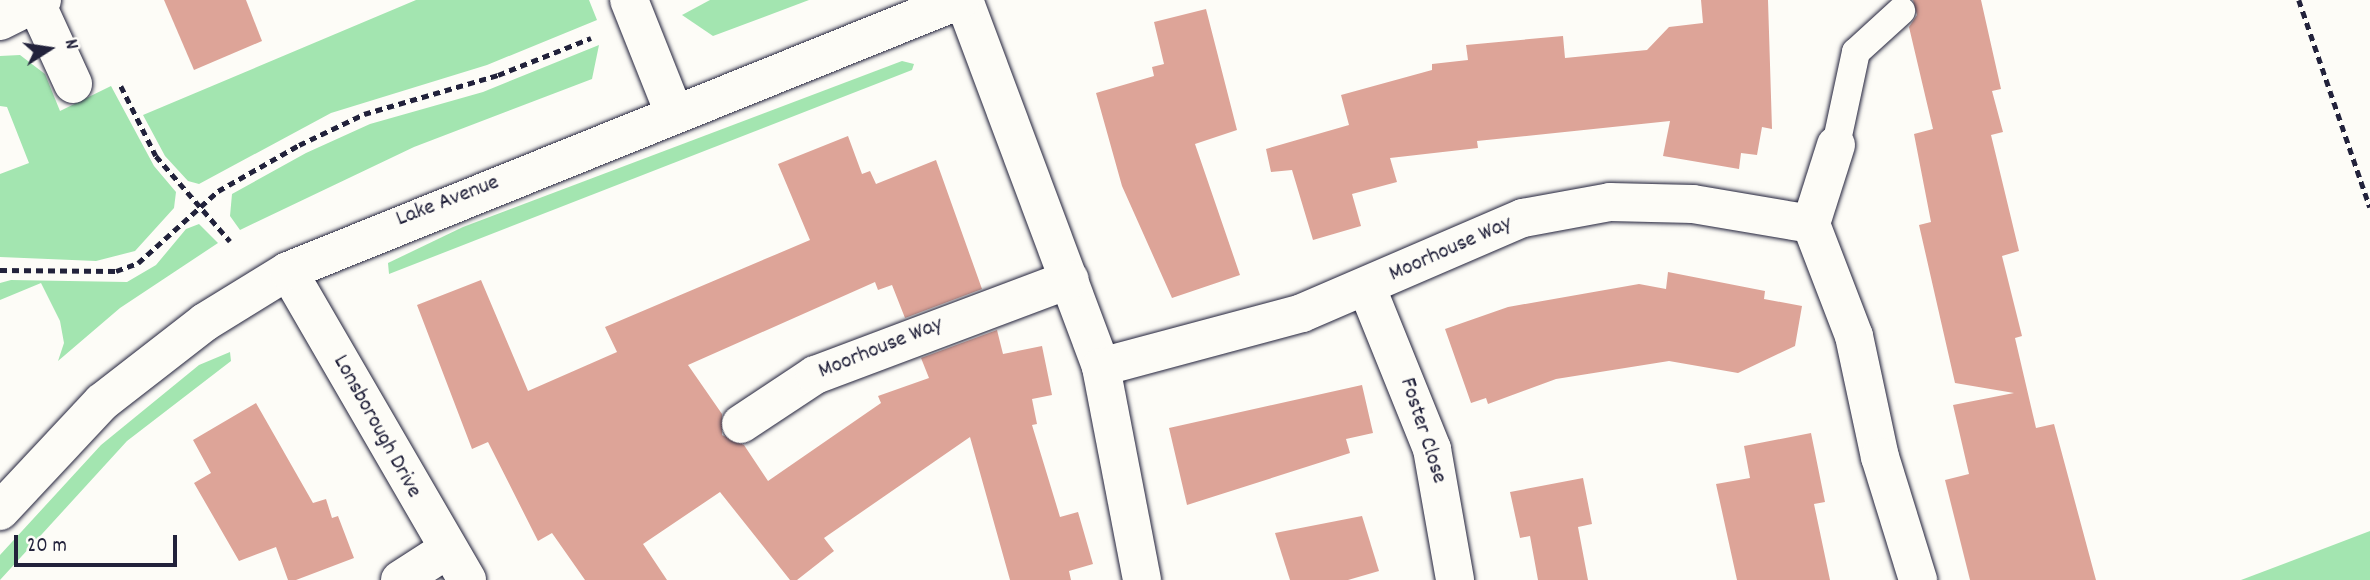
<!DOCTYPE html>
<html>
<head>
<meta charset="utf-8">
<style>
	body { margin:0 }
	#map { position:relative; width:2370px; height:580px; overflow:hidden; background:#fdfcf7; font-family:Dekko,sans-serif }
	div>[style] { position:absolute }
	.green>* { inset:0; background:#a3e5b0 }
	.building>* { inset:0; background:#dda498 }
	.path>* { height:4.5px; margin-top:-2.25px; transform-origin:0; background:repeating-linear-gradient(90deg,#22223b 0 7px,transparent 0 12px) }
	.roads { filter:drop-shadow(0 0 2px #22223b) drop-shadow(0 0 2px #22223b) }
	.service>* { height:28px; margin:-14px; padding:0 14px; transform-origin:14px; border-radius:14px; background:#fdfcf7 }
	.minor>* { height:38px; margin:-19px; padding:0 19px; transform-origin:19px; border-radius:19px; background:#fdfcf7 }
	.tertiary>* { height:38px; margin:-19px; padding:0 19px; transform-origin:19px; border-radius:19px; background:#fdfcf7 }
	span { translate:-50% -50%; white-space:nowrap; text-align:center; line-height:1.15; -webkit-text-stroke:5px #fdfcf7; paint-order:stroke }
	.street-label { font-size:23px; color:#22223b }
	.north { position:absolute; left:14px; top:14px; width:70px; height:70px; -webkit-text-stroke:5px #fdfcf7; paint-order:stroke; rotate:78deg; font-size:19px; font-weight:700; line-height:28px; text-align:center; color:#22223b }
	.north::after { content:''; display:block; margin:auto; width:24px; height:32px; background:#22223b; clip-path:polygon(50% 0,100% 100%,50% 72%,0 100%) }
	.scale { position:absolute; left:14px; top:535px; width:163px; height:32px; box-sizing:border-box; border:4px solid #22223b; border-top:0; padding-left:9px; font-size:21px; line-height:24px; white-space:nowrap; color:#22223b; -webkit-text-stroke:5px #fdfcf7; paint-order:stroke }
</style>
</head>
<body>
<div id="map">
	<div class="green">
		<div style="clip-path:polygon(416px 0,589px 0,597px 20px,487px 65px,331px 113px,199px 184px,188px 181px,165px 156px,143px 115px)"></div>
		<div style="clip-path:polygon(710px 0,809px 0,713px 36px,682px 15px)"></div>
		<div style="clip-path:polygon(599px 45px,592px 79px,414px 147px,240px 230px,230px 216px,232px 194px,306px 153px,370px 124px,483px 92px)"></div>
		<div style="clip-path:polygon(20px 55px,45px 74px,60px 111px,111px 86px,154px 166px,176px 192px,174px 208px,135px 251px,96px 261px,0 257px,0 174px,29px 163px,7px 107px,0 106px,0 56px)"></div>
		<div style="clip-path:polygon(902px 61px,914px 64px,912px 70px,389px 274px,388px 263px,463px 227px)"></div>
		<div style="clip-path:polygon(199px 224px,218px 243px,120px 308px,58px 361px,64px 343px,60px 321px,41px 283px,0 300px,0 283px,11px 280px,127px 282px,156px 265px,186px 229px)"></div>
		<div style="clip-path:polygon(230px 352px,231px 361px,127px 441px,0 580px,0 555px,101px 445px,199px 365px)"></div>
		<div style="clip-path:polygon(2370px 531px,2370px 580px,2241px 580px)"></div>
	</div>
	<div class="building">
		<div style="clip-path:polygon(164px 0,246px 0,262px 41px,194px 70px)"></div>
		<div style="clip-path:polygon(1701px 0,1768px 0,1772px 129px,1762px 127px,1757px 155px,1741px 153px,1739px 169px,1663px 156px,1670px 121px,1477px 141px,1478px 148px,1390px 158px,1397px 182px,1352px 194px,1361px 226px,1313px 240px,1292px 170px,1271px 172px,1266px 149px,1349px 125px,1341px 95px,1432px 70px,1432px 64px,1468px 60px,1466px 45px,1563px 36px,1565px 58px,1647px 50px,1669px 27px,1703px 23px)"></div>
		<div style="clip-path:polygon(1913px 0,1981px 0,2001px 89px,1992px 91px,2003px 132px,1991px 135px,2019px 251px,2002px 256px,2022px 336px,2015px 338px,2036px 428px,2054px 424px,2096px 580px,1970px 580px,1945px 480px,1969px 474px,1953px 405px,2014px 393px,1955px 383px,1919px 225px,1931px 222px,1914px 134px,1933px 129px,1909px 27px,1917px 15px)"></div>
		<div style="clip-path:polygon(1206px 9px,1237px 130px,1195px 144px,1240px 275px,1172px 298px,1122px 186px,1096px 93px,1154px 76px,1152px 67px,1164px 64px,1154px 22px)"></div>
		<div style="clip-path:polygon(848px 136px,862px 174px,870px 171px,876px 184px,936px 160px,982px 289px,905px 318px,892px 285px,878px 290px,875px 282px,688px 365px,722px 414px,722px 435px,744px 445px,768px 481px,881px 403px,878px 396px,929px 378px,921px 358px,997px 330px,1003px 354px,1042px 346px,1052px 395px,1032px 399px,1037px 424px,1032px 425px,1060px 517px,1078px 512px,1093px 564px,1069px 571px,1071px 580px,1010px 580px,970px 437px,824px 538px,834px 551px,797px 580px,790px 580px,720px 492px,643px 544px,667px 580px,585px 580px,552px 533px,538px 541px,488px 442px,472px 449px,417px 305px,481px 280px,528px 391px,617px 352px,605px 327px,810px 240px,778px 164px)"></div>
		<div style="clip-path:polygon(1668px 272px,1765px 291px,1764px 299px,1802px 306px,1795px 346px,1738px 373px,1669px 361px,1556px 379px,1488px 404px,1486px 398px,1471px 403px,1445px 329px,1508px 307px,1639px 284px,1666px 289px)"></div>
		<div style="clip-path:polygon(1362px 385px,1373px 433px,1346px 439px,1350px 453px,1187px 505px,1169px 428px)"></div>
		<div style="clip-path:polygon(256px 403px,313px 503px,326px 499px,332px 518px,338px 516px,354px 558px,296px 580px,288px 580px,276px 547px,239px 561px,194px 483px,211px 473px,193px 440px)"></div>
		<div style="clip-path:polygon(1811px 433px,1825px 502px,1814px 504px,1830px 580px,1737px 580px,1716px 484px,1750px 478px,1744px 446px)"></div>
		<div style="clip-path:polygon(1583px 478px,1592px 524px,1578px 527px,1588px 580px,1538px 580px,1530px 536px,1520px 538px,1510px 492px)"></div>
		<div style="clip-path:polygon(1362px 516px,1379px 571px,1348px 580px,1290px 580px,1275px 533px)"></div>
	</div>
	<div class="path">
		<div style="left:2299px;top:0;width:219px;rotate:71.1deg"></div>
		<div style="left:121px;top:86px;width:78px;rotate:63.4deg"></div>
		<div style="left:156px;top:156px;width:113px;rotate:49deg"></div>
		<div style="left:0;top:270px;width:116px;rotate:0.5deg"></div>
		<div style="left:116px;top:271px;width:23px;rotate:-20deg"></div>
		<div style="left:138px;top:263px;width:108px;rotate:-42deg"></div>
		<div style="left:218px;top:191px;width:93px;rotate:-29.6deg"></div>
		<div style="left:299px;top:145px;width:72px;rotate:-25.5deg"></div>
		<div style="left:364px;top:114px;width:140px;rotate:-16.2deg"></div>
		<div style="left:498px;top:75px;width:100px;rotate:-21.7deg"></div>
	</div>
	<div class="roads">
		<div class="service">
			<div style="left:1836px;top:145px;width:95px;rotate:-77.9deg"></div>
			<div style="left:1856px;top:52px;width:61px;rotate:-42.3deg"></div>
		</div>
		<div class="minor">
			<div style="left:629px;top:0;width:122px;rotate:68.3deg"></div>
			<div style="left:964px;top:0;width:392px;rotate:69.5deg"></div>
			<div style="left:1101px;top:367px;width:208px;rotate:-15deg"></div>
			<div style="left:1302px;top:313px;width:241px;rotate:-23.3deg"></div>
			<div style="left:1523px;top:218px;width:88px;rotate:-10.4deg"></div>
			<div style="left:1610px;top:202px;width:83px;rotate:1.4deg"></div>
			<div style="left:1693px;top:204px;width:120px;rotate:9.6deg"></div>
			<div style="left:36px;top:3px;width:89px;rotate:65.4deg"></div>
			<div style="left:0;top:21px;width:47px;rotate:-26.6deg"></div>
			<div style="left:1836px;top:145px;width:83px;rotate:107.6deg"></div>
			<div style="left:1811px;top:224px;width:120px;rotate:69deg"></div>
			<div style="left:1854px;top:336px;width:124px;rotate:77.9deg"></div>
			<div style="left:1880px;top:457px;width:129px;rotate:72.8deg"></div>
			<div style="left:288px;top:271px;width:357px;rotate:59.9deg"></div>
			<div style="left:1367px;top:288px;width:174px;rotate:68deg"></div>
			<div style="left:1432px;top:449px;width:133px;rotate:80deg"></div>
			<div style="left:1101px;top:367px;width:217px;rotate:79.1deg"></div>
			<div style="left:741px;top:424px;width:89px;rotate:-33.5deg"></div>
			<div style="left:815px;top:375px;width:272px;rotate:-20.6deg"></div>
			<div style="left:400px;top:580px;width:54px;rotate:-32.8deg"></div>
		</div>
		<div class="tertiary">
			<div style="left:0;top:511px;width:149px;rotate:-46.9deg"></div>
			<div style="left:102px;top:402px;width:130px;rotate:-37.8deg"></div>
			<div style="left:205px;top:322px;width:97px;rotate:-31.6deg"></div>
			<div style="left:288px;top:271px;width:725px;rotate:-21.96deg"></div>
		</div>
	</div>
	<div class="street-label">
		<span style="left:448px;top:202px;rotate:-21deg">Lake Avenue</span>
		<span style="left:1451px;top:250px;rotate:-24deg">Moorhouse Way</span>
		<span style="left:881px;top:349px;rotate:-22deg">Moorhouse Way</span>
		<span style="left:376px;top:427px;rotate:61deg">Lonsborough Drive</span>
		<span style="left:1422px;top:431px;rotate:72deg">Foster Close</span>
	</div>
	<div class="north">N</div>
	<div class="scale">20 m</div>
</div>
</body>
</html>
